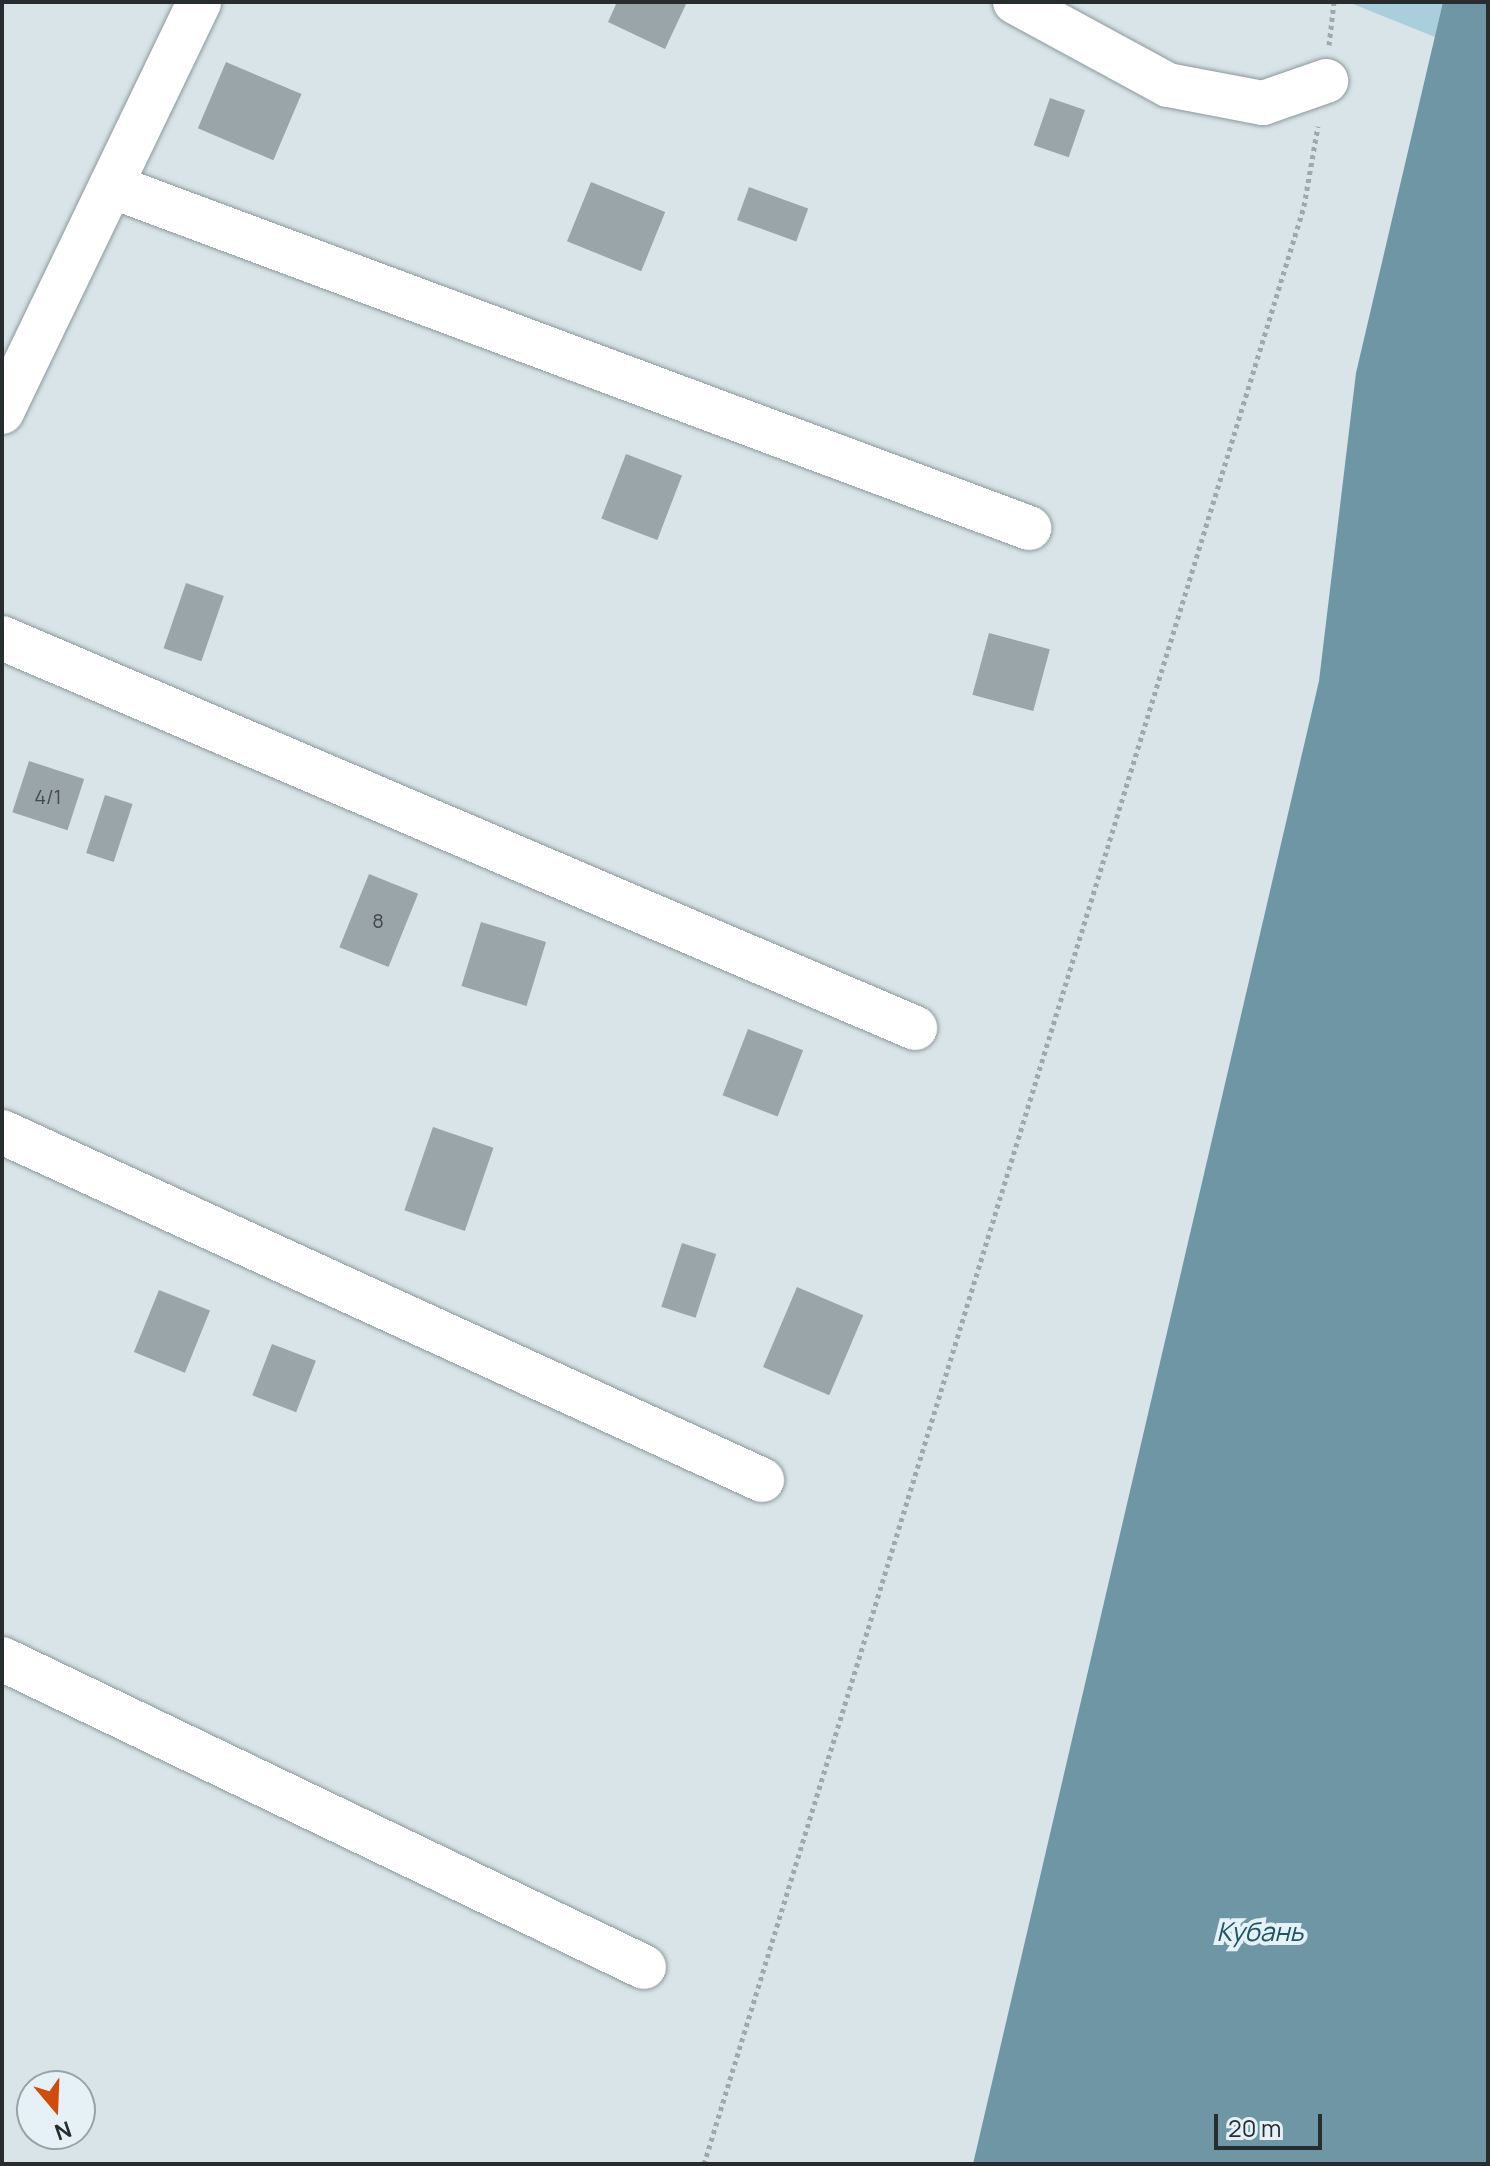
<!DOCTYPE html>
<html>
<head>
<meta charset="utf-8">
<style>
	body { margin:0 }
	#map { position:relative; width:1490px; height:2166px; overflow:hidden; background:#d8e4e8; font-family:Manrope,sans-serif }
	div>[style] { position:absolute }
	.green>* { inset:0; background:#a9cfdc }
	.water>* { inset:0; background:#6e96a4 }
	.building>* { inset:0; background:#99a5a9; transform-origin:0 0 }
	.path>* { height:5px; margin-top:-2.5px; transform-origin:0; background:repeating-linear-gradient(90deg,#9fa8ac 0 4px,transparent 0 8px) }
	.roads { filter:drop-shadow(0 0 2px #8c989c) drop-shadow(0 0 2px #8c989c) }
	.minor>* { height:44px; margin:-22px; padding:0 22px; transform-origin:22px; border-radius:22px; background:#fff }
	span { translate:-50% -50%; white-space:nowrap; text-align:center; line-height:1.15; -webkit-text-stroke:8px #e5f1f6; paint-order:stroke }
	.number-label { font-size:20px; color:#444a4d }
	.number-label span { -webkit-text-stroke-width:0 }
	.water-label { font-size:26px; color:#1c5464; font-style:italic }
	.frame { position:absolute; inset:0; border:4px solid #272c2e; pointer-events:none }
	.north { position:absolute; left:16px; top:2070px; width:80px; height:80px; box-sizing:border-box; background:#e5f1f6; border:2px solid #99a2a6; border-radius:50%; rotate:161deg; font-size:22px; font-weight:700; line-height:32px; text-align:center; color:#272c2e }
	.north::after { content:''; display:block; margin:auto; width:28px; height:36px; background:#d14c0a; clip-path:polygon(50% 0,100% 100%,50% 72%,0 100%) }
	.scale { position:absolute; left:1214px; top:2114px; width:108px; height:36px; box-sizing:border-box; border:4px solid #272c2e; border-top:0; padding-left:10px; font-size:24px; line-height:28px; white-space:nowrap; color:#272c2e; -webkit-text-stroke:6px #e5f1f6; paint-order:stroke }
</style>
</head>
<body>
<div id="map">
	<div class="green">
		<div style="clip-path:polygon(1348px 2px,1443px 2px,1435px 37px)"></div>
	</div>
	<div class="water">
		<div style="clip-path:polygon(1443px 2px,1488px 2px,1488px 2164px,973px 2164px,1319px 681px,1356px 373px)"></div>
	</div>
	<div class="building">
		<div style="clip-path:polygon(617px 2px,687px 2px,665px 49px,608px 22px)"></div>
		<div style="left:226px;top:62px;width:82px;height:72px;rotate:23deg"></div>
		<div style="left:1050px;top:98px;width:37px;height:50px;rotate:19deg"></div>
		<div style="left:591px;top:182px;width:80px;height:64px;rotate:22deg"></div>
		<div style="left:749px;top:187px;width:63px;height:35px;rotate:20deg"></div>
		<div style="left:626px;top:454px;width:60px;height:69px;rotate:21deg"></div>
		<div style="left:186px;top:583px;width:40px;height:69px;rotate:19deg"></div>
		<div style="left:989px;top:633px;width:63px;height:64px;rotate:15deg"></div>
		<div style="left:29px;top:761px;width:58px;height:54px;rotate:18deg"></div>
		<div style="left:105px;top:795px;width:29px;height:61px;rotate:18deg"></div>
		<div style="left:369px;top:874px;width:53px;height:79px;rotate:22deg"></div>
		<div style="left:481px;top:922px;width:68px;height:67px;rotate:17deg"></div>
		<div style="left:748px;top:1029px;width:59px;height:71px;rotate:21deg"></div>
		<div style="left:433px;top:1127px;width:64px;height:88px;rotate:19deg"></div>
		<div style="left:682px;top:1243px;width:36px;height:67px;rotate:18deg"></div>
		<div style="left:797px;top:1287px;width:72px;height:87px;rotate:23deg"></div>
		<div style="left:159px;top:1290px;width:55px;height:67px;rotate:22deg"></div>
		<div style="left:272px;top:1344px;width:47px;height:55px;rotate:21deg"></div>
	</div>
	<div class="path">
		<div style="left:1329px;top:45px;width:43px;rotate:-83.4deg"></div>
		<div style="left:704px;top:2164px;width:2048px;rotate:-72.96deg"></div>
		<div style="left:1304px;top:206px;width:81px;rotate:-80.1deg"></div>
	</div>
	<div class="roads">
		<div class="minor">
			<div style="left:1015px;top:2px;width:174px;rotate:28.5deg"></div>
			<div style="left:1168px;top:85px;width:97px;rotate:10.7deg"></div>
			<div style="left:1263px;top:103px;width:67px;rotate:-19.2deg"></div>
			<div style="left:111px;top:186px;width:980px;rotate:20.43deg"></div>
			<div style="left:2px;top:412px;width:455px;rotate:-64.3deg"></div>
			<div style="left:2px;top:638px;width:993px;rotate:23.13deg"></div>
			<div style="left:2px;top:1132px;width:836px;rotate:24.6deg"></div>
			<div style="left:2px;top:1659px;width:712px;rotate:25.63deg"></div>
		</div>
	</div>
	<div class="number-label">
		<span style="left:48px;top:796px">4/1</span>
		<span style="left:378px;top:920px">8</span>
	</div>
	<div class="water-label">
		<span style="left:1260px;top:1932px">Кубань</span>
	</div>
	<div class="frame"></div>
	<div class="north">N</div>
	<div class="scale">20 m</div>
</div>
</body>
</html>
